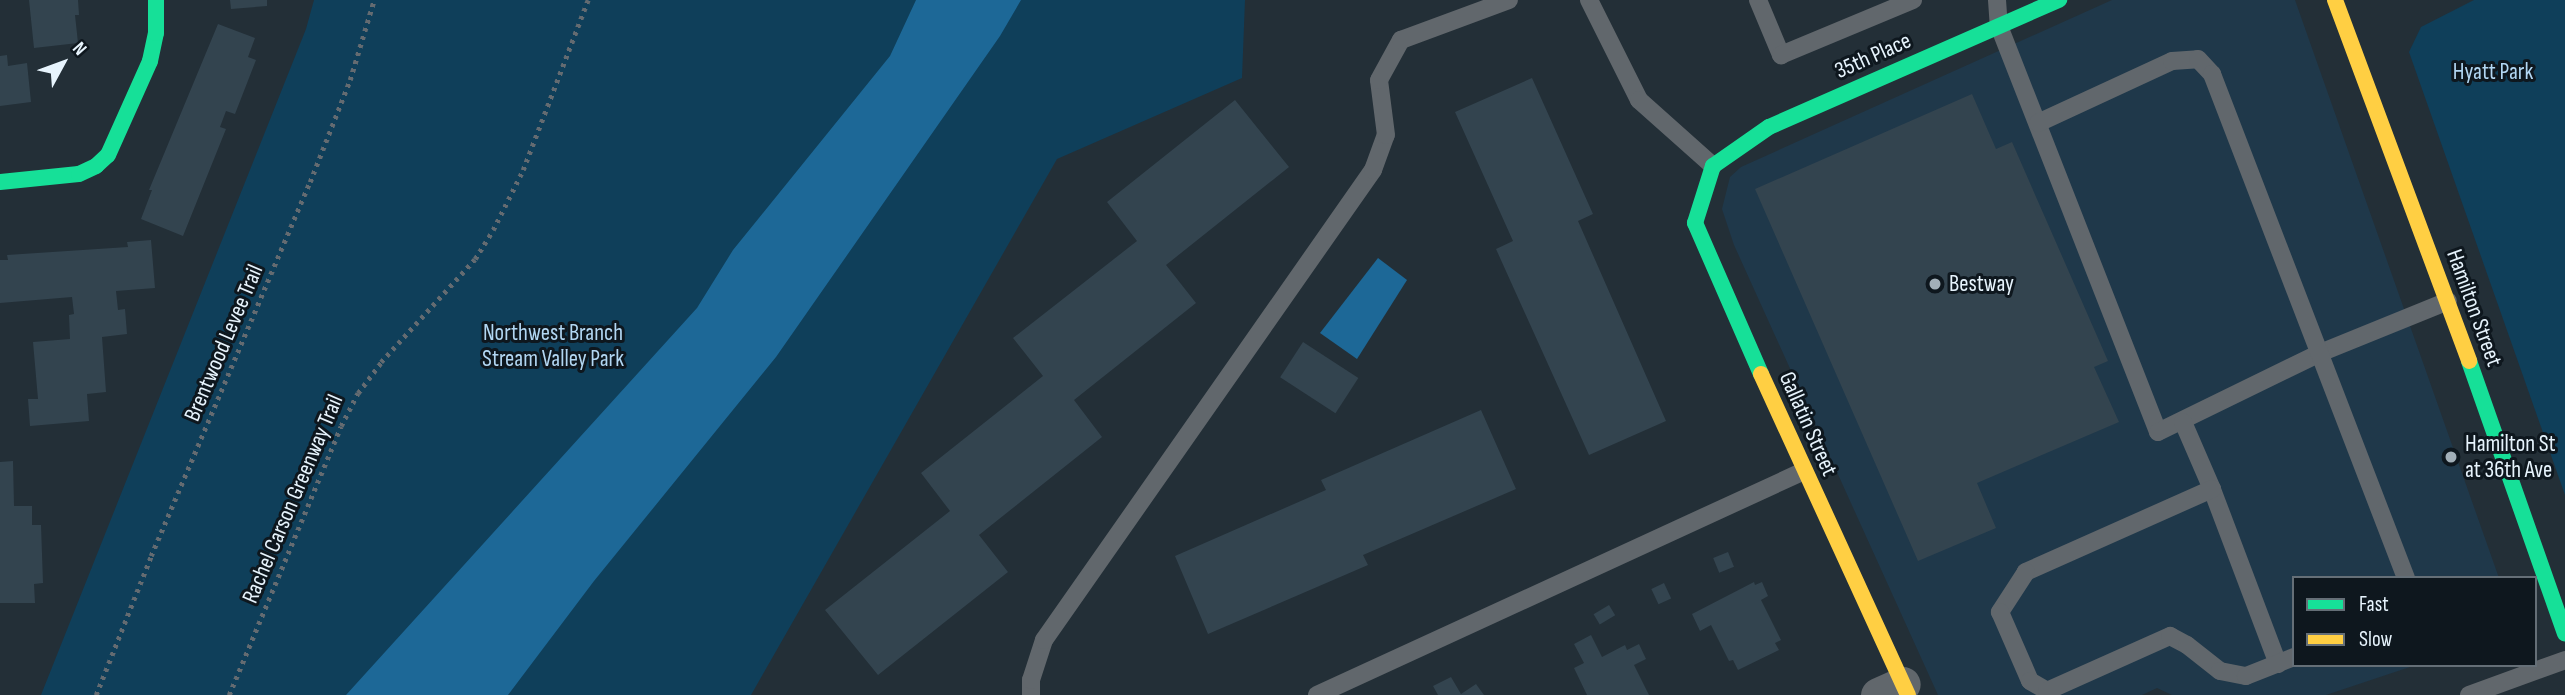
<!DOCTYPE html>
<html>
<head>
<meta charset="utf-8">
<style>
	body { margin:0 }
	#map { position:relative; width:2565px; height:695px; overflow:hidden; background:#232f37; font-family:"Sofia Sans Condensed",sans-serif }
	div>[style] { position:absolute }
	.built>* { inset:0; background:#1f384a }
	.green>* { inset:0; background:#0f3f5a }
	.water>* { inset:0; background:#1d6897 }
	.building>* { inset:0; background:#33444f; transform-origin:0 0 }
	.path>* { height:4.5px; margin-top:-2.25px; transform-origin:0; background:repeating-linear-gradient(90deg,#646b71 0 3.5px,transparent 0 8.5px) }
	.lane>* { height:18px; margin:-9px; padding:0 9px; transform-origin:9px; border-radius:9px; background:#61676c }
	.street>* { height:35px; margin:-17.5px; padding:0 17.5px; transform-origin:17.5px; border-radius:17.5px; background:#61676c }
	.fast>* { height:16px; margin:-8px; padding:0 8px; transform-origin:8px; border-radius:8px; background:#16e098 }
	.slow>* { height:16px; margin:-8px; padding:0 8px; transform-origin:8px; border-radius:8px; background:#ffcf43 }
	.dots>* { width:19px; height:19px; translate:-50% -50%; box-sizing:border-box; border:4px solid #0e171e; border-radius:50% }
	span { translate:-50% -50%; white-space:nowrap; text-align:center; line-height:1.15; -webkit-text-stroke:6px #0e171e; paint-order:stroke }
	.street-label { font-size:23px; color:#e7f4fd }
	.park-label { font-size:23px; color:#b2d7f3 }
	.poi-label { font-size:23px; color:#e7f4fd }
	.left { translate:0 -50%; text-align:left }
	.legend { position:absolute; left:2292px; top:576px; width:245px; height:91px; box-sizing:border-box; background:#0e171e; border:2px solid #656f77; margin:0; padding:9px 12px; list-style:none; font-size:21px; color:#e7f4fd }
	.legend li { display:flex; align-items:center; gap:14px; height:35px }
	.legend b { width:35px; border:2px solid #656f77 }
	.north { position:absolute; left:28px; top:28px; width:70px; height:70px; -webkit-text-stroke:5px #0e171e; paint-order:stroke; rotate:49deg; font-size:19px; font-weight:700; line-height:28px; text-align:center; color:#e7f4fd }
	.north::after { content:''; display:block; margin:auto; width:24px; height:32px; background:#e7f4fd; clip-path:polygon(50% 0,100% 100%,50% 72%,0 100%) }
</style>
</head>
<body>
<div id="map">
	<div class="built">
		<div style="clip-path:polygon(2112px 0,2295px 0,2499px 578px,2294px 578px,2294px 665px,2416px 665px,2326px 695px,2172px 695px,2157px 688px,2142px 695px,1938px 695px,1734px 245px,1722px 209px,1730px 177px,1741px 167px)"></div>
	</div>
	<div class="green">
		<div style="clip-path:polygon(314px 0,1245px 0,1242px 78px,1057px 159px,751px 695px,41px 695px,306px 29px)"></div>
		<div style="clip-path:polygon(2474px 0,2565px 0,2565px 495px,2409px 52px,2421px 27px)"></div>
	</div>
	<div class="water">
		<div style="clip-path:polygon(916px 0,1021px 0,1000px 36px,776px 357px,594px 581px,508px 695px,346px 695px,697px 308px,733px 250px,890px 56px)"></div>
		<div style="clip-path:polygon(1378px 258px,1407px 280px,1357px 359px,1320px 333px)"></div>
	</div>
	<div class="building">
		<div style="clip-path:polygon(29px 0,78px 0,79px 15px,75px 15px,78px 43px,34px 48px)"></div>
		<div style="clip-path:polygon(230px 0,267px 0,267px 6px,231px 9px)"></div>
		<div style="clip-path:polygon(218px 24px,255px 38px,248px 57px,256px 60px,235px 114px,226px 111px,220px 127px,226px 129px,183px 236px,141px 219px,152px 190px,149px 190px)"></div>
		<div style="clip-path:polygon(7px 55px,8px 66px,27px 63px,31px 102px,0 106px,0 56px)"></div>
		<div style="clip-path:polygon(1532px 78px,1593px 214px,1578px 221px,1666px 421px,1589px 455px,1496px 249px,1513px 241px,1455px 112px)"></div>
		<div style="clip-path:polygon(1972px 94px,1996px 149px,2012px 142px,2108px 361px,2094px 367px,2119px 422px,1977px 483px,1996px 528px,1918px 561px,1755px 189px)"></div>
		<div style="clip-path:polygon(1235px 100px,1289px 167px,1166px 265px,1196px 303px,1074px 400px,1102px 437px,979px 535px,1008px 572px,878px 675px,825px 610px,950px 511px,921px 473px,1043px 376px,1013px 338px,1137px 241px,1107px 202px)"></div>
		<div style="clip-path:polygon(151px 240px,155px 288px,116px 291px,118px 310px,125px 309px,127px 334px,102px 337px,106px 392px,87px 394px,89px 421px,30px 426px,28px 399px,38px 399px,33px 342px,70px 339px,69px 315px,74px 314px,72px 297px,0 303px,0 260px,8px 260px,7px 255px,128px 247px,127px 242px)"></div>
		<div style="left:1303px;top:342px;width:66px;height:42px;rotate:33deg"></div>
		<div style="clip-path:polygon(1481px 410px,1516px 489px,1363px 555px,1368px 565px,1208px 634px,1175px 556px,1326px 490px,1321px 480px)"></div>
		<div style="clip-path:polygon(13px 461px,14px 506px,32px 506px,32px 525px,41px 525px,43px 583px,34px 584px,35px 603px,0 603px,0 462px)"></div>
		<div style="left:1728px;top:552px;width:16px;height:16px;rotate:68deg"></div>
		<div style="clip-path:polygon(1754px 582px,1755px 585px,1762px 582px,1768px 596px,1761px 600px,1781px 640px,1775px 643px,1779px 650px,1738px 670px,1733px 660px,1729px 661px,1711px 625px,1700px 631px,1692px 614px)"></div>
		<div style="left:1664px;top:583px;width:17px;height:14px;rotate:65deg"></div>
		<div style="left:1609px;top:605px;width:12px;height:18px;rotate:59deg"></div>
		<div style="clip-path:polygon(1591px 635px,1602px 657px,1625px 645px,1627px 650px,1639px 644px,1646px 659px,1634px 665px,1649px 695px,1587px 695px,1574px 668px,1584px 663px,1574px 644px)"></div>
		<div style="clip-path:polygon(1451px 677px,1461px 694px,1476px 684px,1484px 695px,1438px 695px,1433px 686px)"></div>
	</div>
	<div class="path">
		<div style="left:96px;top:695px;width:149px;rotate:-68.4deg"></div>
		<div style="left:151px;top:556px;width:406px;rotate:-67deg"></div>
		<div style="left:310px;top:182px;width:110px;rotate:-68.6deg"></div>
		<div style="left:350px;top:80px;width:84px;rotate:-73.3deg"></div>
		<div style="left:229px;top:695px;width:291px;rotate:-67.4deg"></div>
		<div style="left:341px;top:426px;width:37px;rotate:-63deg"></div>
		<div style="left:358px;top:393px;width:39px;rotate:-53deg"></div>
		<div style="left:381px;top:362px;width:139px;rotate:-47.6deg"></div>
		<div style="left:475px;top:259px;width:34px;rotate:-58deg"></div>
		<div style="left:493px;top:230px;width:67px;rotate:-63.4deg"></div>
		<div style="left:523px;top:170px;width:182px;rotate:-69.1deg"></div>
	</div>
	<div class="lane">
		<div style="left:1589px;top:0;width:112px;rotate:63.4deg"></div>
		<div style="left:1639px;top:100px;width:99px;rotate:41.7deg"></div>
		<div style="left:1758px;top:0;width:60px;rotate:67.3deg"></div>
		<div style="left:1781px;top:55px;width:143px;rotate:-22.6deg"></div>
		<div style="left:1997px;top:0;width:26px;rotate:86deg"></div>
		<div style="left:1999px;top:26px;width:436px;rotate:68.6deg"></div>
		<div style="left:2158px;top:432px;width:180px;rotate:-26deg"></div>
		<div style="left:2320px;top:353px;width:138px;rotate:-22.1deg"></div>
		<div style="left:2038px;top:123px;width:148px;rotate:-24.8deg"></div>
		<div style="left:2172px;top:61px;width:26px;rotate:-4deg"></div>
		<div style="left:2198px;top:59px;width:21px;rotate:47deg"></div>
		<div style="left:2212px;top:74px;width:540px;rotate:68.95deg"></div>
		<div style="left:2183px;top:422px;width:73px;rotate:66.6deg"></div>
		<div style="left:2278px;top:664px;width:187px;rotate:-110.7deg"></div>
		<div style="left:2212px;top:489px;width:204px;rotate:156deg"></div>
		<div style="left:2026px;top:572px;width:48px;rotate:123deg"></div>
		<div style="left:2000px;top:612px;width:75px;rotate:66.5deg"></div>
		<div style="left:2030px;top:681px;width:20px;rotate:30deg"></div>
		<div style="left:2047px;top:691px;width:135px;rotate:-24.1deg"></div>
		<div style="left:2170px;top:636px;width:19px;rotate:28deg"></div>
		<div style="left:2187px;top:645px;width:42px;rotate:38.2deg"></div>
		<div style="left:2220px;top:671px;width:26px;rotate:11deg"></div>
		<div style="left:2246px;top:676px;width:52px;rotate:-21.6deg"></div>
		<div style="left:1031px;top:695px;width:15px;rotate:-90deg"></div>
		<div style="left:1031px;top:680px;width:42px;rotate:-72deg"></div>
		<div style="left:1044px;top:640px;width:574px;rotate:-55.01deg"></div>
		<div style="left:1373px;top:170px;width:37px;rotate:-70deg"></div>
		<div style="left:1386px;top:135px;width:55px;rotate:-97.3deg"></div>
		<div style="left:1379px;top:80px;width:46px;rotate:-61.2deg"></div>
		<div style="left:1401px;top:40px;width:115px;rotate:-20.3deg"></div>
		<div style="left:1317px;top:695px;width:536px;rotate:-24.7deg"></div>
		<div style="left:2469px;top:695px;width:102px;rotate:-20deg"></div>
	</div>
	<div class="street">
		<div style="left:1878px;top:695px;width:27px;rotate:-24deg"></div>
	</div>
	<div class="fast">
		<div style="left:0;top:182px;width:79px;rotate:-5.8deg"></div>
		<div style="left:79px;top:174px;width:19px;rotate:-25deg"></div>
		<div style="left:96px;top:166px;width:16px;rotate:-43deg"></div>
		<div style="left:108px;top:155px;width:103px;rotate:-65.9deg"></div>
		<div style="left:150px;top:61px;width:29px;rotate:-78deg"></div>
		<div style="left:156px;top:33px;width:33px;rotate:-90deg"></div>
		<div style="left:2469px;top:361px;width:289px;rotate:70.6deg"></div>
		<div style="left:1761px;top:374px;width:165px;rotate:-113.6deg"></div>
		<div style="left:1695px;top:223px;width:60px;rotate:-72.5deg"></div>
		<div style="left:1713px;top:166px;width:68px;rotate:-34.9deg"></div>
		<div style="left:1769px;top:127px;width:317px;rotate:-23.7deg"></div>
	</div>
	<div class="slow">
		<div style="left:2335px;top:0;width:385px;rotate:69.6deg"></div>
		<div style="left:1761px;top:374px;width:353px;rotate:65.4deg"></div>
	</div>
	<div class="dots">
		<div style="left:1935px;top:284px;background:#a2afb8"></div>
		<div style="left:2451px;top:457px;background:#a2afb8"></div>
	</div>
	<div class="street-label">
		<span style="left:1873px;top:56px;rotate:-24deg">35th Place</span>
		<span style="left:2474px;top:308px;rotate:70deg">Hamilton Street</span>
		<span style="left:224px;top:343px;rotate:-67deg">Brentwood Levee Trail</span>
		<span style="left:1808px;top:424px;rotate:66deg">Gallatin Street</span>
		<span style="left:293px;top:499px;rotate:-67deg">Rachel Carson Greenway Trail</span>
	</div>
	<div class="park-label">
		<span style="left:2493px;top:72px">Hyatt Park</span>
		<span style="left:553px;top:346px">Northwest Branch<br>Stream Valley Park</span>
	</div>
	<div class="poi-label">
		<span class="left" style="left:1949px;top:284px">Bestway</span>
		<span class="left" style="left:2465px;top:457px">Hamilton St<br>at 36th Ave</span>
	</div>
	<ul class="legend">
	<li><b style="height:9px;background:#16e098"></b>Fast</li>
	<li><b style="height:9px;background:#ffcf43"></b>Slow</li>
	</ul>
	<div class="north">N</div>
</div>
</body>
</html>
